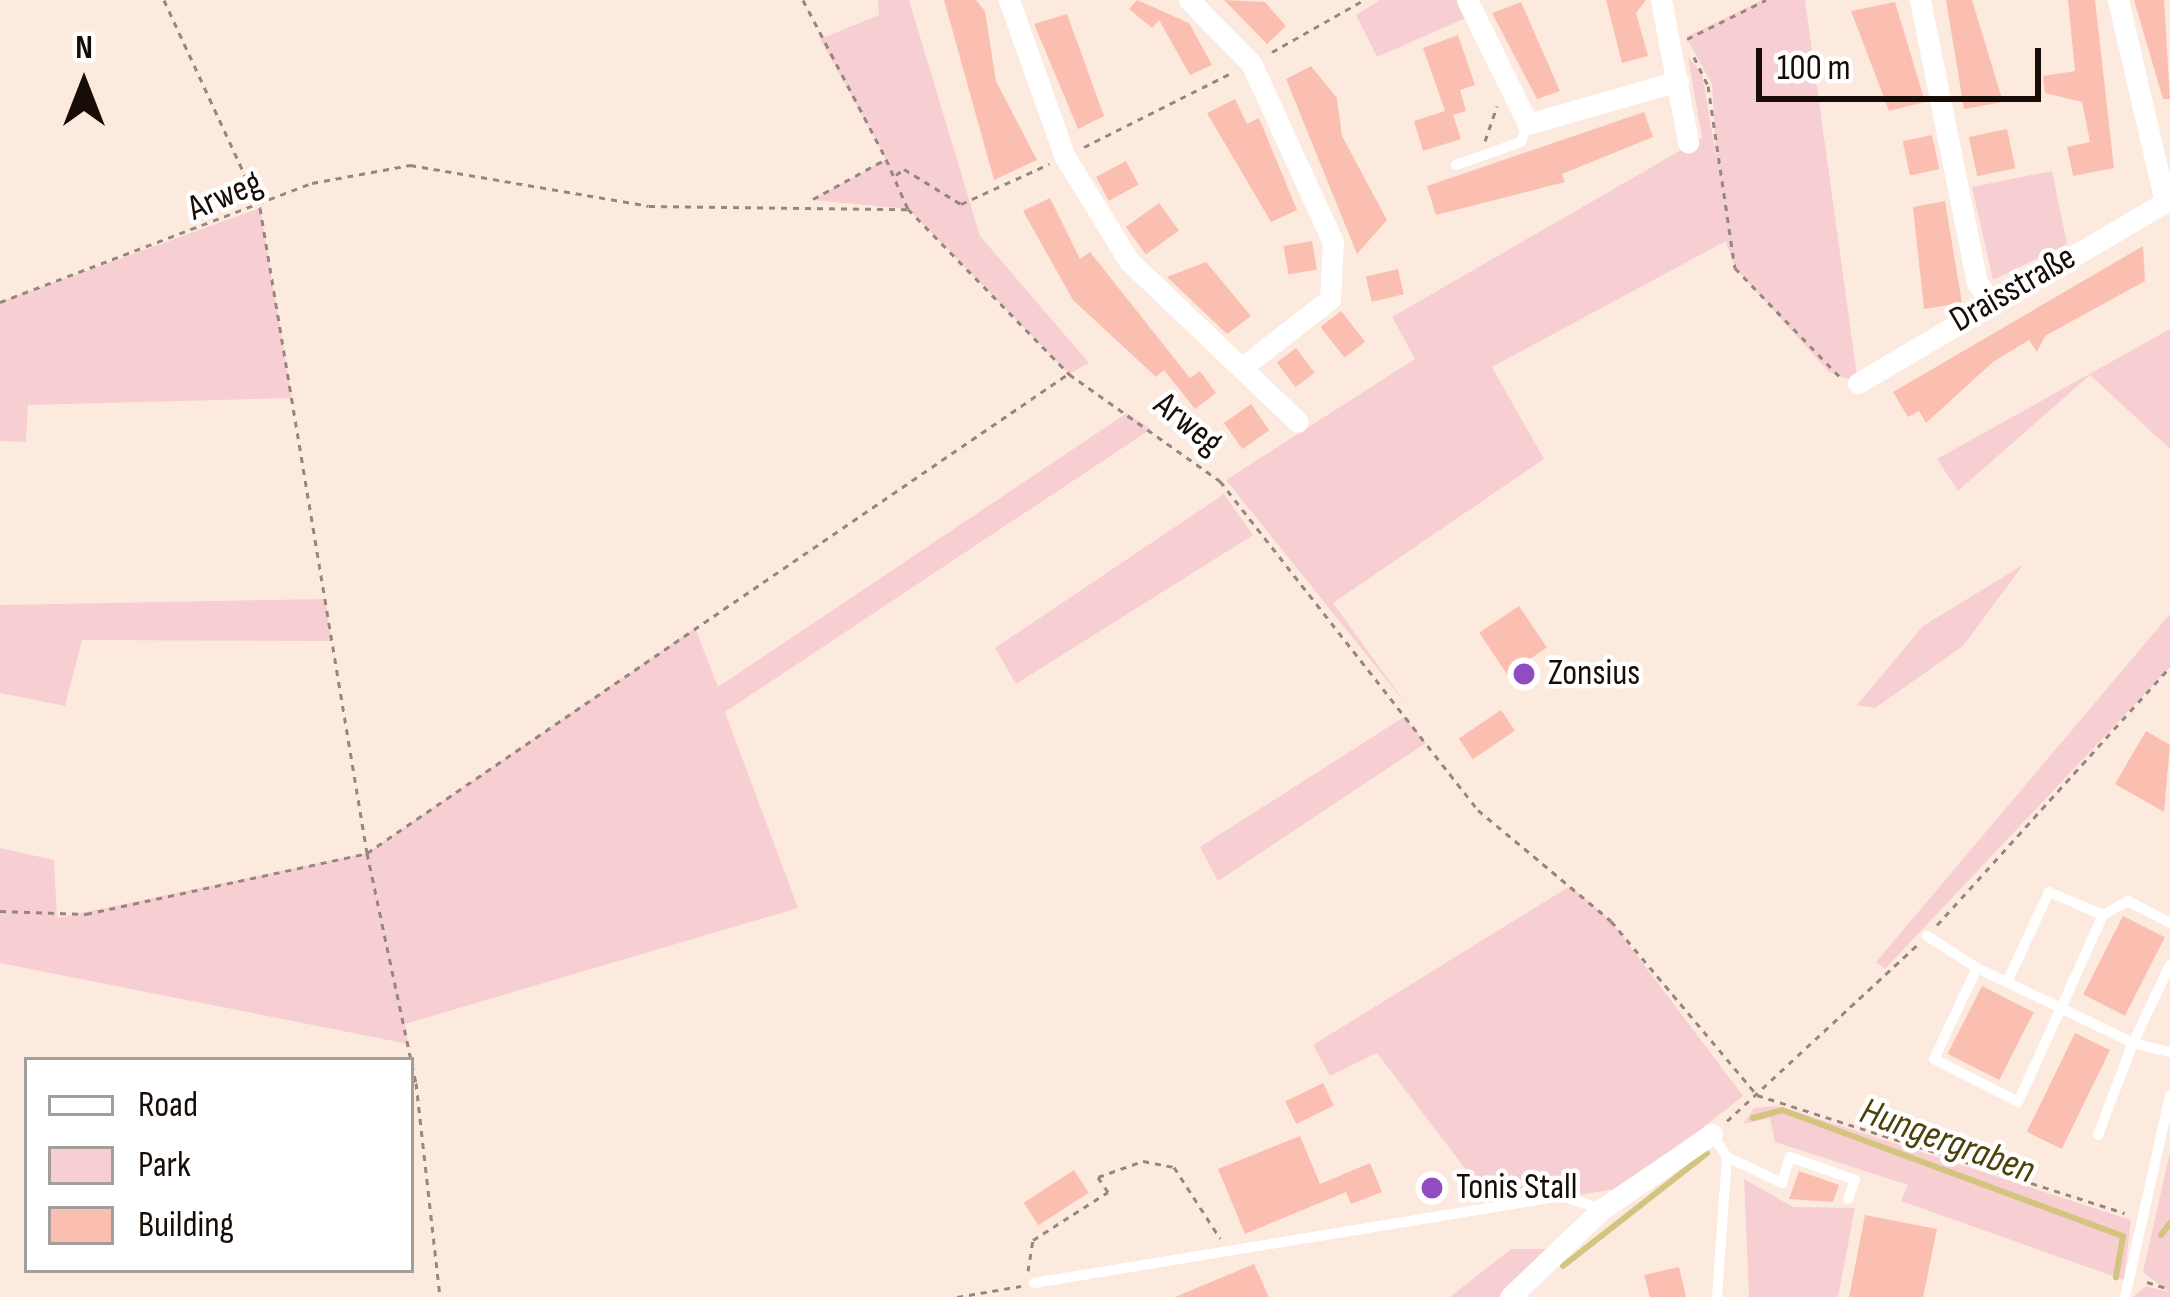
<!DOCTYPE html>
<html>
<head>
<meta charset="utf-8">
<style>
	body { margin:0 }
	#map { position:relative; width:2170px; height:1297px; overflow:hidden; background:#fdeade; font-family:"Sofia Sans Condensed",sans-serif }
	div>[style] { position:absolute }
	.green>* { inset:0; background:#f7cfd2 }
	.stream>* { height:6px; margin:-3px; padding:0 3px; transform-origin:3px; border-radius:3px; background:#d3c47f }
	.building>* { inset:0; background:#fbbfb1; transform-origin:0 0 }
	.path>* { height:3px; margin-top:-1.5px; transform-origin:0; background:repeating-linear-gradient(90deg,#96877e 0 6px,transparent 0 12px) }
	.lane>* { height:10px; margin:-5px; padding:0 5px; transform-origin:5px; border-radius:5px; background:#fff }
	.street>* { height:21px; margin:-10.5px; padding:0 10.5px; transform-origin:10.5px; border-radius:10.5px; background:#fff }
	.dots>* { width:33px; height:33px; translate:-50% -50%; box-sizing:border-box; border:6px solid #fff; border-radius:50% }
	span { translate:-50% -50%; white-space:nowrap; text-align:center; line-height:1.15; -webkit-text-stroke:9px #fff; paint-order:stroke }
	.street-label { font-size:36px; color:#170d06 }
	.poi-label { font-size:36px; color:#170d06 }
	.left { translate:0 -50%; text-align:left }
	.water-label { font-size:39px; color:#4c4109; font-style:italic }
	.legend { position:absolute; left:24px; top:1057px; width:390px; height:216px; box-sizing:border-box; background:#fff; border:3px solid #a29e9b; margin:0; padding:15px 21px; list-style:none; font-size:36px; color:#170d06 }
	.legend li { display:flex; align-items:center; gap:24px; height:60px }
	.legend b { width:60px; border:3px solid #a29e9b }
	.north { position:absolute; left:24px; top:24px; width:120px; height:120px; -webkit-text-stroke:9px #fff; paint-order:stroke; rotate:0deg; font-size:33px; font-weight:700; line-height:48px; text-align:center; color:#170d06 }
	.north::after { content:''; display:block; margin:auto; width:42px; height:54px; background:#170d06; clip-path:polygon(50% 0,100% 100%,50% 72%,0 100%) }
	.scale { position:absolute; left:1756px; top:48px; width:285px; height:54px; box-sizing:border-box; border:6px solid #170d06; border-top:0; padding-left:15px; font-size:36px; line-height:42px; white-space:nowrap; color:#170d06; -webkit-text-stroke:9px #fff; paint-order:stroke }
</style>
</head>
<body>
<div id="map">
	<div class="green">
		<div style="clip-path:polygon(878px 0,909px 0,980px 236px,1089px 363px,1069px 374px,908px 209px,812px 200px,886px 159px,820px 39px,879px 15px)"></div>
		<div style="clip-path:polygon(1380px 0,1458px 0,1468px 17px,1377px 57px,1356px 15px)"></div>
		<div style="clip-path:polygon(1762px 0,1805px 0,1858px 383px,1829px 372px,1735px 268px,1726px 241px,1492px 367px,1544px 459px,1333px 603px,1406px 704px,1226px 480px,1415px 359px,1392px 317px,1702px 138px,1688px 57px,1702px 73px,1716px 156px,1712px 84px,1686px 37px)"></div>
		<div style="clip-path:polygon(2052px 171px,2067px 244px,1993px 280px,1972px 187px)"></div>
		<div style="clip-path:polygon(260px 208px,292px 398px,28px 405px,26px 442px,0 441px,0 302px)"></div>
		<div style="clip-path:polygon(2170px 329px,2170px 449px,2090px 375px,1958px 491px,1937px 459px)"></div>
		<div style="clip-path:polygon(1127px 413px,1151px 429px,725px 712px,798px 908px,405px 1024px,408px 1044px,0 963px,0 848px,54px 860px,57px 918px,367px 853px,695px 628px,718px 687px)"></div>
		<div style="clip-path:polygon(1224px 494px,1253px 535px,1016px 684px,995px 648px)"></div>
		<div style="clip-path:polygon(2023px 565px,1963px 646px,1875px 708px,1857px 705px,1923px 626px)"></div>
		<div style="clip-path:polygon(325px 599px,332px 641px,82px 640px,65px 706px,0 693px,0 605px)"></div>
		<div style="clip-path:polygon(2170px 614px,2170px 667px,1885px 969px,1876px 962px)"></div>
		<div style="clip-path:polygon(1404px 717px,1426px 743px,1218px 881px,1200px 847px)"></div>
		<div style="clip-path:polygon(1570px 886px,1611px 921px,1743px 1096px,1627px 1187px,1496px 1209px,1377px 1053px,1330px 1076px,1313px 1045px)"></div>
		<div style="clip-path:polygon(1779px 1106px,2131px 1220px,2124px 1280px,1901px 1201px,1908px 1185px,1775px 1142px,1770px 1118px,1743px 1124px,1754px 1108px)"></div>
		<div style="clip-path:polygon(2170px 1152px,2170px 1297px,2133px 1297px,2146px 1286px,2169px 1292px,2143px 1272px)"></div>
		<div style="clip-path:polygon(1744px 1179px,1793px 1207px,1855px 1208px,1838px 1297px,1749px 1297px)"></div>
		<div style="clip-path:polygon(1511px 1249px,1548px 1249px,1508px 1297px,1450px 1297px)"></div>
	</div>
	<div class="stream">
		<div style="left:1753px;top:1118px;width:30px;rotate:-15deg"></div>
		<div style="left:1782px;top:1110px;width:364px;rotate:20.3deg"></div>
		<div style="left:2123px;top:1236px;width:42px;rotate:99.7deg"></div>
		<div style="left:2161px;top:1235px;width:15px;rotate:-53deg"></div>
		<div style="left:1563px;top:1266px;width:183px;rotate:-38.1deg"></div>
	</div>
	<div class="building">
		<div style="clip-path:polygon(944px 0,976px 0,985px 11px,996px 81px,1037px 160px,994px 180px)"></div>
		<div style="clip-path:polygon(1137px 0,1189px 23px,1212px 65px,1190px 75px,1159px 20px,1152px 28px,1129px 9px)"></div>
		<div style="clip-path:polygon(1224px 0,1265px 2px,1286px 26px,1267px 44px)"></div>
		<div style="clip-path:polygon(1606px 0,1646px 0,1636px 13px,1648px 56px,1622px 63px)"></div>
		<div style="clip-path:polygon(1946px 0,1972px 0,2003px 102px,1964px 109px)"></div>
		<div style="clip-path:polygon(2068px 0,2095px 0,2114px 168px,2073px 176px,2067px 147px,2090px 142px,2082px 102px,2045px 93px,2043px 76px,2075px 71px)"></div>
		<div style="clip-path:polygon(2134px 0,2164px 0,2170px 99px,2163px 99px)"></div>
		<div style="clip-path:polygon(1521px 2px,1560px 91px,1537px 99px,1492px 13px)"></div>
		<div style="clip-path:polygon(1895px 2px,1925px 102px,1889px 111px,1851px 11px)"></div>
		<div style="clip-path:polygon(1067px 14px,1104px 116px,1078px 129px,1034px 24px)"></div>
		<div style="clip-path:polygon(1458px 35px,1475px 85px,1460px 90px,1466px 111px,1453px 115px,1461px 139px,1423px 151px,1414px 121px,1445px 111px,1423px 48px)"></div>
		<div style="clip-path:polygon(1311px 66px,1337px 98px,1342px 136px,1387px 220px,1357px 254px,1286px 79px)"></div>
		<div style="clip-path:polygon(1235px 99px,1247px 124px,1259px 118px,1297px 210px,1271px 222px,1207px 113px)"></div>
		<div style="clip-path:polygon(1644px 112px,1653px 137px,1562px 174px,1565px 182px,1436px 215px,1427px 186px)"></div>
		<div style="left:2007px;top:129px;width:40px;height:39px;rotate:78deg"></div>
		<div style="left:1932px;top:135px;width:35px;height:30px;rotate:78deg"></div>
		<div style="left:1126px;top:161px;width:27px;height:34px;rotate:62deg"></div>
		<div style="clip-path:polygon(1050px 198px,1080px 259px,1090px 252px,1190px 378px,1200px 371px,1216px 393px,1195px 409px,1164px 370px,1156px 377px,1073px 300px,1023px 211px)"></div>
		<div style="clip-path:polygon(1945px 201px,1962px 303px,1924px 309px,1913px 207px)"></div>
		<div style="left:1159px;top:203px;width:34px;height:41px;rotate:54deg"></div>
		<div style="left:1312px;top:241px;width:29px;height:29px;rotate:80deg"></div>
		<div style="clip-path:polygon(2143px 246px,2145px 281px,2045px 336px,2037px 352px,2029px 340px,1993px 362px,1926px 423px,1919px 411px,1908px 417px,1893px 392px)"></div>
		<div style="clip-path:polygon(1206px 262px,1251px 316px,1227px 334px,1167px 277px)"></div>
		<div style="left:1398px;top:269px;width:26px;height:33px;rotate:77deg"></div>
		<div style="left:1341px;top:311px;width:39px;height:26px;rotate:52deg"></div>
		<div style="left:1296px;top:348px;width:31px;height:24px;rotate:53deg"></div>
		<div style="left:1251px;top:404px;width:32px;height:33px;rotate:55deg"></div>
		<div style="left:1519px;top:606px;width:50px;height:48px;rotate:56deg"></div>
		<div style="left:1501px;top:710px;width:25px;height:51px;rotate:56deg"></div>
		<div style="clip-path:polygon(2146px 731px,2170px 745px,2164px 812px,2115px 784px)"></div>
		<div style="left:2123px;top:916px;width:47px;height:88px;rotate:27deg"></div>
		<div style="left:1982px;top:986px;width:58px;height:76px;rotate:27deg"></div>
		<div style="left:2075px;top:1033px;width:39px;height:110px;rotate:26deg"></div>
		<div style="left:1323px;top:1083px;width:25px;height:42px;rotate:64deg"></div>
		<div style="clip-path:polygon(1300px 1136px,1320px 1184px,1370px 1163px,1382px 1192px,1351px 1204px,1346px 1192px,1245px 1234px,1218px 1169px)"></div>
		<div style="left:1074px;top:1170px;width:27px;height:60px;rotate:57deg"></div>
		<div style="clip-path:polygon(1799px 1171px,1839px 1185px,1833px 1202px,1789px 1199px)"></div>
		<div style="clip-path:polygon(1865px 1215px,1937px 1229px,1923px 1297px,1849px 1297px)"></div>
		<div style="clip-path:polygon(1254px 1264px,1269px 1297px,1175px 1297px)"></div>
		<div style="clip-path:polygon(1679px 1267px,1686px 1297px,1650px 1297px,1644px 1275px)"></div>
	</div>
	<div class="path">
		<div style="left:164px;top:0;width:229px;rotate:65.2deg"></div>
		<div style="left:260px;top:208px;width:654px;rotate:80.58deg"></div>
		<div style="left:367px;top:853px;width:849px;rotate:-34.35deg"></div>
		<div style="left:803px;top:0;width:179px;rotate:62.4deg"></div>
		<div style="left:1687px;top:39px;width:88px;rotate:-26.3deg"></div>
		<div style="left:1272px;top:52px;width:106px;rotate:-29.5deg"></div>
		<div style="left:1694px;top:57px;width:32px;rotate:64deg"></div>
		<div style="left:1708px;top:86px;width:184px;rotate:81.6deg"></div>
		<div style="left:1735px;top:268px;width:150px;rotate:46.1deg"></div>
		<div style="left:1485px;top:141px;width:37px;rotate:-71deg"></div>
		<div style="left:1084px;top:147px;width:165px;rotate:-26.7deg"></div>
		<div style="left:896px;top:175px;width:10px;rotate:-37deg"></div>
		<div style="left:904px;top:169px;width:67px;rotate:31.6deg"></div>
		<div style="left:961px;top:204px;width:97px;rotate:-24.4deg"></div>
		<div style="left:813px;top:199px;width:83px;rotate:-28.7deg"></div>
		<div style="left:886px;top:159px;width:55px;rotate:66.3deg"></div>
		<div style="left:0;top:302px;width:334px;rotate:-20.9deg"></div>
		<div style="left:312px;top:183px;width:100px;rotate:-10.4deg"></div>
		<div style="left:410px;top:165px;width:242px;rotate:9.7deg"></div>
		<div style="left:649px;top:206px;width:259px;rotate:0.7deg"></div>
		<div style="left:908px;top:209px;width:231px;rotate:45.7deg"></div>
		<div style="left:1069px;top:374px;width:185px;rotate:35.3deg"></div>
		<div style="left:1220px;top:481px;width:418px;rotate:51.9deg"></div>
		<div style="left:1478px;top:810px;width:173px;rotate:39.8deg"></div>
		<div style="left:1611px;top:921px;width:227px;rotate:50deg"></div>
		<div style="left:1757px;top:1095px;width:386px;rotate:17.8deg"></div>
		<div style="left:0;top:911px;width:86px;rotate:2deg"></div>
		<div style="left:86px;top:914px;width:288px;rotate:-12.2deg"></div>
		<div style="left:367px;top:853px;width:235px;rotate:78deg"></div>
		<div style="left:416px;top:1083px;width:215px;rotate:83.6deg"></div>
		<div style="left:1937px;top:925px;width:348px;rotate:-47.9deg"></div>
		<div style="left:1727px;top:1121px;width:260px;rotate:-42.8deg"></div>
		<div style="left:1028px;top:1271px;width:31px;rotate:-81deg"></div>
		<div style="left:1033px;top:1240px;width:89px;rotate:-32.6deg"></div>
		<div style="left:1108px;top:1192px;width:18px;rotate:-124deg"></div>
		<div style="left:1098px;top:1177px;width:48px;rotate:-19.6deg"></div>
		<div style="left:1143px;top:1161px;width:32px;rotate:11deg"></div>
		<div style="left:1174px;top:1167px;width:85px;rotate:57.1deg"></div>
		<div style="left:2147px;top:1282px;width:24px;rotate:17deg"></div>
		<div style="left:957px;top:1297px;width:65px;rotate:-9.8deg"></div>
	</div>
	<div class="lane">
		<div style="left:1456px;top:165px;width:69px;rotate:-19.5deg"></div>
		<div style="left:1521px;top:142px;width:19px;rotate:-69deg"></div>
		<div style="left:2103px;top:915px;width:29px;rotate:-29deg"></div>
		<div style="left:2128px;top:901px;width:47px;rotate:27.6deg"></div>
		<div style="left:1927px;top:936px;width:59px;rotate:32.6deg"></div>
		<div style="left:2007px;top:982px;width:99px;rotate:-65deg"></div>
		<div style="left:2049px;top:892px;width:59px;rotate:23.1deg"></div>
		<div style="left:2103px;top:915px;width:102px;rotate:114.3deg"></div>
		<div style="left:2061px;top:1008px;width:93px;rotate:-154.5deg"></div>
		<div style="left:1977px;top:968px;width:101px;rotate:115.3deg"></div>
		<div style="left:1934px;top:1059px;width:94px;rotate:27.1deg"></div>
		<div style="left:2018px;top:1102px;width:103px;rotate:-65.4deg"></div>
		<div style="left:2061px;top:1008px;width:80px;rotate:25.9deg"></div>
		<div style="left:2133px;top:1043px;width:86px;rotate:-64.6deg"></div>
		<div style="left:1712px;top:1134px;width:27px;rotate:57deg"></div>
		<div style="left:1727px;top:1157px;width:140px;rotate:94.1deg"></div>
		<div style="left:2098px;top:1135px;width:98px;rotate:-69.2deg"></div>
		<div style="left:2133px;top:1043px;width:38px;rotate:14deg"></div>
		<div style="left:1727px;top:1157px;width:61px;rotate:25.3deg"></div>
		<div style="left:1782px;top:1183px;width:27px;rotate:-73deg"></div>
		<div style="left:1790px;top:1157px;width:69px;rotate:19.5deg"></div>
		<div style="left:1855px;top:1180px;width:20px;rotate:110deg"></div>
		<div style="left:1034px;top:1283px;width:534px;rotate:-9.37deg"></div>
		<div style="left:1561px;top:1196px;width:43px;rotate:17.6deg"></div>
		<div style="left:2125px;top:1297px;width:207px;rotate:-77.4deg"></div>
	</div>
	<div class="street">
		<div style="left:1009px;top:0;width:167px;rotate:70.4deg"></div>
		<div style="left:1065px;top:157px;width:122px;rotate:58.4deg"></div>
		<div style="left:1129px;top:261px;width:233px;rotate:43.6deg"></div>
		<div style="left:1189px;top:0;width:88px;rotate:45.5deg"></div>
		<div style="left:1251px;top:63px;width:197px;rotate:65.4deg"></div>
		<div style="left:1333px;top:242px;width:57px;rotate:93deg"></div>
		<div style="left:1330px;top:299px;width:109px;rotate:142.1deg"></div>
		<div style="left:1467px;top:0;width:138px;rotate:63.8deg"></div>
		<div style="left:1528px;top:124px;width:156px;rotate:-16deg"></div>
		<div style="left:1661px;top:0;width:145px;rotate:79.2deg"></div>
		<div style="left:1920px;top:0;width:288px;rotate:78.6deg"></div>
		<div style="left:1977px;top:282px;width:23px;rotate:56deg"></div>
		<div style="left:2118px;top:0;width:207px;rotate:76.9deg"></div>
		<div style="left:1858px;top:383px;width:362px;rotate:-30.5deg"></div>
		<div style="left:1510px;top:1297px;width:127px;rotate:-43.7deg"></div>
		<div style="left:1602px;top:1209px;width:133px;rotate:-34.3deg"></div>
	</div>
	<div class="dots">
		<div style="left:1524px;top:674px;background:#904cc0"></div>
		<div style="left:1432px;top:1188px;background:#904cc0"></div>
	</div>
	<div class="street-label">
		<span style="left:225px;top:196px;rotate:-23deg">Arweg</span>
		<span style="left:2013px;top:289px;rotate:-30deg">Draisstraße</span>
		<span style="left:1188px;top:424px;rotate:39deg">Arweg</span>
	</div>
	<div class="poi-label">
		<span class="left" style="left:1548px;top:674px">Zonsius</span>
		<span class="left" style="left:1456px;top:1188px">Tonis Stall</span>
	</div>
	<div class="water-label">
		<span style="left:1947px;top:1142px;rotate:20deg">Hungergraben</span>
	</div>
	<ul class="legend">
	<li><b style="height:15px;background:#fff"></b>Road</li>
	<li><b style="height:33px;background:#f7cfd2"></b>Park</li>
	<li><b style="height:33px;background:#fbbfb1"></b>Building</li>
	</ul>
	<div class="north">N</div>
	<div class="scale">100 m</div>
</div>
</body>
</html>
